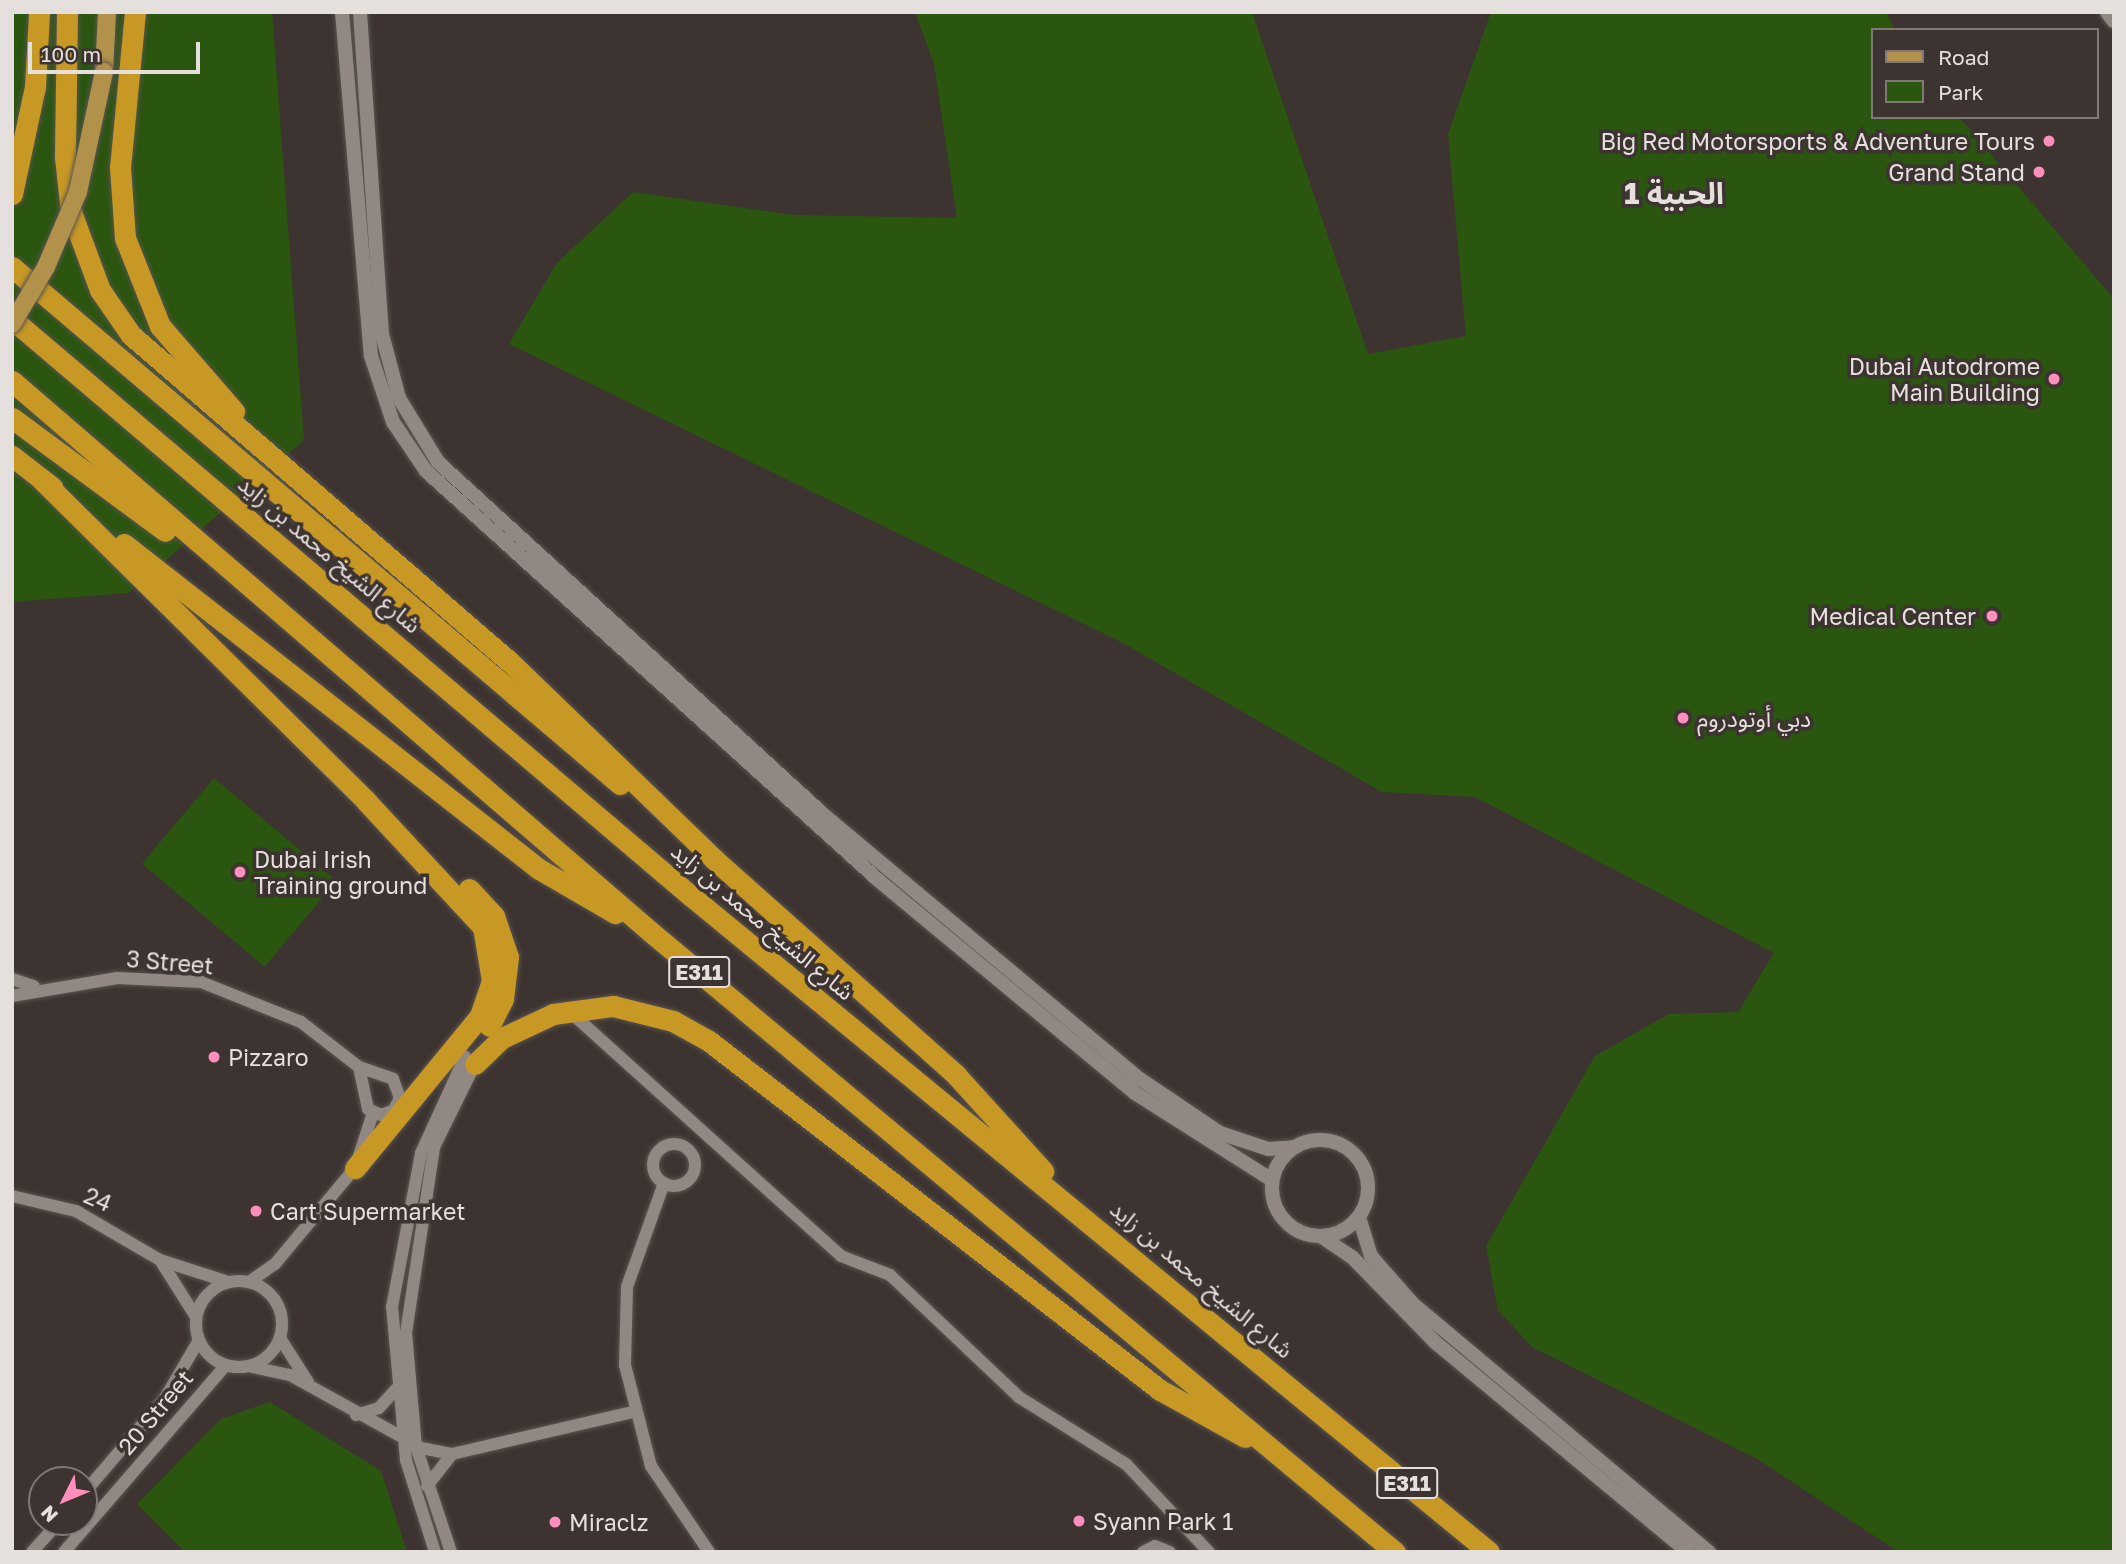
<!DOCTYPE html>
<html>
<head>
<meta charset="utf-8">
<style>
	body { margin:0 }
	#map { position:relative; width:2126px; height:1564px; overflow:hidden; background:#3d3431; font-family:"Golos Text","Noto Sans Arabic",sans-serif }
	div>[style] { position:absolute }
	.green>* { inset:0; background:#2a560f; transform-origin:0 0 }
	.roads { filter:drop-shadow(0 0 2px #59534f) drop-shadow(0 0 2px #59534f) }
	.minor>* { height:12px; margin:-6px; padding:0 6px; transform-origin:6px; border-radius:6px; background:#918783 }
	.minor>.ring { margin:-6px; padding:0; box-sizing:content-box; background:none; border:12px solid #918783; border-radius:50% }
	.tertiary>* { height:14px; margin:-7px; padding:0 7px; transform-origin:7px; border-radius:7px; background:#918783 }
	.tertiary>.ring { margin:-7px; padding:0; box-sizing:content-box; background:none; border:14px solid #918783; border-radius:50% }
	.secondary>* { height:16px; margin:-8px; padding:0 8px; transform-origin:8px; border-radius:8px; background:#918783 }
	.primary>* { height:18px; margin:-9px; padding:0 9px; transform-origin:9px; border-radius:9px; background:#b2914b }
	.motorway>* { height:21px; margin:-10.5px; padding:0 10.5px; transform-origin:10.5px; border-radius:10.5px; background:#c89825 }
	.bridges { filter:drop-shadow(0 0 2px #59534f) drop-shadow(0 0 2px #59534f) }
	.primary-bridge>* { height:18px; margin:-9px; padding:0 9px; transform-origin:9px; border-radius:9px; background:#b2914b }
	.dots>* { width:19px; height:19px; translate:-50% -50%; box-sizing:border-box; border:4px solid #3d3431; border-radius:50% }
	span { translate:-50% -50%; white-space:nowrap; text-align:center; line-height:1.15; -webkit-text-stroke:7px #3d3431; paint-order:stroke }
	.shield-label span { padding:2px 5px; background:#3d3431; border:2px solid; border-radius:5px; -webkit-text-stroke-width:0 }
	.shield-label { font-size:21px; color:#e5dfdd; font-weight:700 }
	.poi-label { font-size:23px; color:#e5dfdd }
	.right { translate:-100% -50%; text-align:right }
	.left { translate:0 -50%; text-align:left }
	.street-label { font-size:23px; color:#e5dfdd }
	.district-label { font-size:30px; color:#e5dfdd; font-weight:700 }
	.frame { position:absolute; inset:0; border:14px solid #e5dfdd; pointer-events:none }
	.legend { position:absolute; left:1871px; top:28px; width:228px; height:91px; box-sizing:border-box; background:#3d3431; border:2px solid #807876; margin:0; padding:9px 12px; list-style:none; font-size:21px; color:#e5dfdd }
	.legend li { display:flex; align-items:center; gap:14px; height:35px }
	.legend b { width:35px; border:2px solid #807876 }
	.north { position:absolute; left:28px; top:1466px; width:70px; height:70px; box-sizing:border-box; background:#3d3431; border:2px solid #807876; border-radius:50%; rotate:227deg; font-size:19px; font-weight:700; line-height:28px; text-align:center; color:#e5dfdd }
	.north::after { content:''; display:block; margin:auto; width:24px; height:32px; background:#fe8ebb; clip-path:polygon(50% 0,100% 100%,50% 72%,0 100%) }
	.scale { position:absolute; left:28px; top:42px; width:172px; height:32px; box-sizing:border-box; border:4px solid #e5dfdd; border-top:0; padding-left:9px; font-size:21px; line-height:24px; white-space:nowrap; color:#e5dfdd; -webkit-text-stroke:5px #3d3431; paint-order:stroke }
</style>
</head>
<body>
<div id="map">
	<div class="green">
		<div style="clip-path:polygon(12px 12px,272px 12px,304px 440px,128px 593px,12px 602px)"></div>
		<div style="clip-path:polygon(915px 12px,1252px 12px,1368px 354px,1466px 336px,1448px 134px,1491px 12px,1886px 12px,1895px 30px,1872px 30px,1872px 117px,1959px 117px,2114px 299px,2114px 1552px,1899px 1552px,1757px 1459px,1532px 1347px,1498px 1310px,1486px 1246px,1595px 1056px,1669px 1014px,1738px 1012px,1774px 953px,1475px 797px,1382px 792px,1123px 643px,509px 344px,556px 264px,633px 192px,794px 215px,957px 218px,934px 64px)"></div>
		<div style="left:214px;top:778px;width:160px;height:112px;rotate:40deg"></div>
		<div style="clip-path:polygon(270px 1402px,381px 1471px,407px 1552px,185px 1552px,137px 1504px,221px 1419px)"></div>
	</div>
	<div class="roads">
		<div class="minor">
			<div style="left:12px;top:979px;width:23px;rotate:18deg"></div>
			<div style="left:12px;top:996px;width:107px;rotate:-9.7deg"></div>
			<div style="left:117px;top:978px;width:84px;rotate:2.7deg"></div>
			<div style="left:201px;top:982px;width:108px;rotate:21.8deg"></div>
			<div style="left:301px;top:1022px;width:73px;rotate:37.8deg"></div>
			<div style="left:569px;top:1011px;width:366px;rotate:42deg"></div>
			<div style="left:841px;top:1256px;width:53px;rotate:21.2deg"></div>
			<div style="left:890px;top:1275px;width:178px;rotate:43.4deg"></div>
			<div style="left:1019px;top:1397px;width:126px;rotate:32.1deg"></div>
			<div style="left:1126px;top:1464px;width:121px;rotate:46.7deg"></div>
			<div style="left:359px;top:1067px;width:36px;rotate:19deg"></div>
			<div style="left:393px;top:1079px;width:20px;rotate:70deg"></div>
			<div style="left:400px;top:1098px;width:13px;rotate:117deg"></div>
			<div style="left:394px;top:1110px;width:14px;rotate:159deg"></div>
			<div style="left:381px;top:1115px;width:14px;rotate:-155deg"></div>
			<div style="left:368px;top:1109px;width:43px;rotate:-102.1deg"></div>
			<div class="ring" style="left:653px;top:1144px;width:30px;height:30px"></div>
			<div style="left:664px;top:1183px;width:110px;rotate:109.6deg"></div>
			<div style="left:627px;top:1287px;width:78px;rotate:91.5deg"></div>
			<div style="left:625px;top:1365px;width:104px;rotate:75.6deg"></div>
			<div style="left:651px;top:1466px;width:104px;rotate:56deg"></div>
			<div style="left:12px;top:1196px;width:66px;rotate:13.2deg"></div>
			<div style="left:76px;top:1211px;width:97px;rotate:30.3deg"></div>
			<div style="left:160px;top:1260px;width:71px;rotate:17.9deg"></div>
			<div style="left:162px;top:1263px;width:64px;rotate:57.8deg"></div>
			<div class="ring" style="left:196px;top:1281px;width:74px;height:74px"></div>
			<div style="left:249px;top:1282px;width:32px;rotate:-35deg"></div>
			<div style="left:275px;top:1264px;width:125px;rotate:-50.2deg"></div>
			<div style="left:355px;top:1168px;width:58px;rotate:-71.9deg"></div>
			<div style="left:280px;top:1338px;width:52px;rotate:57.5deg"></div>
			<div style="left:252px;top:1367px;width:39px;rotate:12deg"></div>
			<div style="left:290px;top:1375px;width:128px;rotate:29deg"></div>
			<div style="left:356px;top:1415px;width:24px;rotate:-17deg"></div>
			<div style="left:379px;top:1408px;width:25px;rotate:-48deg"></div>
			<div style="left:416px;top:1447px;width:37px;rotate:11deg"></div>
			<div style="left:452px;top:1454px;width:185px;rotate:-13.1deg"></div>
			<div style="left:427px;top:1486px;width:41px;rotate:-52deg"></div>
			<div style="left:84px;top:1493px;width:125px;rotate:-49.5deg"></div>
			<div style="left:165px;top:1398px;width:67px;rotate:-59.6deg"></div>
			<div style="left:32px;top:1552px;width:40px;rotate:-48deg"></div>
			<div style="left:64px;top:1552px;width:247px;rotate:-49.1deg"></div>
			<div style="left:435px;top:1552px;width:96px;rotate:-107.5deg"></div>
			<div style="left:406px;top:1460px;width:154px;rotate:-95.2deg"></div>
			<div style="left:392px;top:1307px;width:157px;rotate:-79.3deg"></div>
			<div style="left:421px;top:1153px;width:106px;rotate:-65.4deg"></div>
			<div style="left:451px;top:1552px;width:111px;rotate:-108.4deg"></div>
			<div style="left:416px;top:1447px;width:114px;rotate:-95deg"></div>
			<div style="left:406px;top:1333px;width:188px;rotate:-81.4deg"></div>
			<div style="left:434px;top:1147px;width:93px;rotate:-63.7deg"></div>
			<div style="left:1143px;top:1552px;width:13px;rotate:-27deg"></div>
			<div style="left:1155px;top:1546px;width:16px;rotate:22deg"></div>
		</div>
		<div class="tertiary">
			<div style="left:342px;top:12px;width:345px;rotate:85.2deg"></div>
			<div style="left:371px;top:356px;width:70px;rotate:71.6deg"></div>
			<div style="left:393px;top:422px;width:59px;rotate:56deg"></div>
			<div style="left:426px;top:471px;width:608px;rotate:42.13deg"></div>
			<div style="left:877px;top:879px;width:335px;rotate:39.7deg"></div>
			<div style="left:1135px;top:1093px;width:162px;rotate:32.4deg"></div>
			<div style="left:360px;top:12px;width:323px;rotate:86.1deg"></div>
			<div style="left:382px;top:334px;width:66px;rotate:75.1deg"></div>
			<div style="left:399px;top:398px;width:75px;rotate:58.6deg"></div>
			<div style="left:438px;top:462px;width:523px;rotate:42.44deg"></div>
			<div style="left:824px;top:815px;width:412px;rotate:39.9deg"></div>
			<div style="left:1140px;top:1079px;width:97px;rotate:34deg"></div>
			<div style="left:1220px;top:1133px;width:51px;rotate:18.4deg"></div>
			<div style="left:1268px;top:1149px;width:27px;rotate:-4deg"></div>
			<div class="ring" style="left:1272px;top:1140px;width:82px;height:82px"></div>
			<div style="left:1359px;top:1217px;width:41px;rotate:72.9deg"></div>
			<div style="left:1371px;top:1256px;width:62px;rotate:48.9deg"></div>
			<div style="left:1412px;top:1303px;width:388px;rotate:40deg"></div>
			<div style="left:1322px;top:1237px;width:36px;rotate:34deg"></div>
			<div style="left:1352px;top:1257px;width:119px;rotate:45.7deg"></div>
			<div style="left:1435px;top:1342px;width:329px;rotate:39.7deg"></div>
		</div>
		<div class="secondary">
			<div style="left:2108px;top:12px;width:10px;rotate:53deg"></div>
		</div>
		<div class="primary">
			<div style="left:104px;top:72px;width:60px;rotate:-87.1deg"></div>
		</div>
		<div class="motorway">
			<div style="left:67px;top:12px;width:145px;rotate:90.8deg"></div>
			<div style="left:65px;top:157px;width:55px;rotate:83.8deg"></div>
			<div style="left:71px;top:212px;width:83px;rotate:69.6deg"></div>
			<div style="left:100px;top:290px;width:55px;rotate:55.4deg"></div>
			<div style="left:131px;top:335px;width:499px;rotate:40.8deg"></div>
			<div style="left:509px;top:661px;width:286px;rotate:44deg"></div>
			<div style="left:715px;top:860px;width:323px;rotate:41.7deg"></div>
			<div style="left:956px;top:1075px;width:130px;rotate:47.8deg"></div>
			<div style="left:135px;top:12px;width:156px;rotate:95.5deg"></div>
			<div style="left:120px;top:167px;width:71px;rotate:86deg"></div>
			<div style="left:125px;top:238px;width:95px;rotate:68.3deg"></div>
			<div style="left:160px;top:326px;width:113px;rotate:49deg"></div>
			<div style="left:12px;top:194px;width:109px;rotate:-77.9deg"></div>
			<div style="left:35px;top:87px;width:75px;rotate:-86.9deg"></div>
			<div style="left:12px;top:267px;width:798px;rotate:40.38deg"></div>
			<div style="left:12px;top:319px;width:891px;rotate:40.36deg"></div>
			<div style="left:691px;top:896px;width:1033px;rotate:39.42deg"></div>
			<div style="left:12px;top:381px;width:845px;rotate:40.78deg"></div>
			<div style="left:652px;top:933px;width:967px;rotate:39.8deg"></div>
			<div style="left:12px;top:418px;width:190px;rotate:36.4deg"></div>
			<div style="left:12px;top:456px;width:51px;rotate:37.8deg"></div>
			<div style="left:41px;top:479px;width:458px;rotate:44.7deg"></div>
			<div style="left:366px;top:801px;width:172px;rotate:47.1deg"></div>
			<div style="left:483px;top:927px;width:55px;rotate:80.5deg"></div>
			<div style="left:492px;top:981px;width:37px;rotate:109deg"></div>
			<div style="left:480px;top:1016px;width:197px;rotate:129.4deg"></div>
			<div style="left:124px;top:544px;width:527px;rotate:38.07deg"></div>
			<div style="left:539px;top:869px;width:88px;rotate:30.1deg"></div>
			<div style="left:469px;top:889px;width:37px;rotate:47deg"></div>
			<div style="left:494px;top:916px;width:43px;rotate:71.1deg"></div>
			<div style="left:508px;top:957px;width:42px;rotate:96.8deg"></div>
			<div style="left:503px;top:999px;width:30px;rotate:117deg"></div>
			<div style="left:475px;top:1064px;width:37px;rotate:-44deg"></div>
			<div style="left:502px;top:1038px;width:56px;rotate:-25.2deg"></div>
			<div style="left:553px;top:1014px;width:61px;rotate:-7.6deg"></div>
			<div style="left:613px;top:1006px;width:62px;rotate:14deg"></div>
			<div style="left:673px;top:1021px;width:41px;rotate:29.1deg"></div>
			<div style="left:709px;top:1041px;width:570px;rotate:37.73deg"></div>
			<div style="left:1160px;top:1390px;width:97px;rotate:28.9deg"></div>
		</div>
	</div>
	<div class="bridges">
		<div class="primary-bridge">
			<div style="left:12px;top:324px;width:66px;rotate:-59.2deg"></div>
			<div style="left:46px;top:267px;width:82px;rotate:-66.9deg"></div>
			<div style="left:78px;top:192px;width:123px;rotate:-77.8deg"></div>
		</div>
	</div>
	<div class="dots">
		<div style="left:2049px;top:141px;background:#fe8ebb"></div>
		<div style="left:2039px;top:172px;background:#fe8ebb"></div>
		<div style="left:2054px;top:379px;background:#fe8ebb"></div>
		<div style="left:1992px;top:616px;background:#fe8ebb"></div>
		<div style="left:1683px;top:718px;background:#fe8ebb"></div>
		<div style="left:240px;top:872px;background:#fe8ebb"></div>
		<div style="left:214px;top:1057px;background:#fe8ebb"></div>
		<div style="left:256px;top:1211px;background:#fe8ebb"></div>
		<div style="left:1079px;top:1521px;background:#fe8ebb"></div>
		<div style="left:555px;top:1522px;background:#fe8ebb"></div>
	</div>
	<div class="shield-label">
		<span style="left:699px;top:972px">E311</span>
		<span style="left:1407px;top:1483px">E311</span>
	</div>
	<div class="poi-label">
		<span class="right" style="left:2035px;top:141px">Big Red Motorsports &amp; Adventure Tours</span>
		<span class="right" style="left:2025px;top:172px">Grand Stand</span>
		<span class="right" style="left:2040px;top:379px">Dubai Autodrome<br>Main Building</span>
		<span class="right" style="left:1976px;top:616px">Medical Center</span>
		<span class="left" style="left:1697px;top:718px">دبي أوتودروم</span>
		<span class="left" style="left:254px;top:872px">Dubai Irish<br>Training ground</span>
		<span class="left" style="left:228px;top:1057px">Pizzaro</span>
		<span class="left" style="left:270px;top:1211px">Cart Supermarket</span>
		<span class="left" style="left:1093px;top:1521px">Syann Park 1</span>
		<span class="left" style="left:569px;top:1522px">Miraclz</span>
	</div>
	<div class="street-label">
		<span style="left:330px;top:554px;rotate:40deg">شارع الشيخ محمد بن زايد</span>
		<span style="left:763px;top:921px;rotate:40deg">شارع الشيخ محمد بن زايد</span>
		<span style="left:170px;top:962px;rotate:5deg">3 Street</span>
		<span style="left:98px;top:1199px;rotate:23deg">24</span>
		<span style="left:1202px;top:1279px;rotate:40deg">شارع الشيخ محمد بن زايد</span>
		<span style="left:155px;top:1412px;rotate:-50deg">20 Street</span>
	</div>
	<div class="district-label">
		<span style="left:1674px;top:193px">الحبية 1</span>
	</div>
	<div class="frame"></div>
	<ul class="legend">
	<li><b style="height:9px;background:#b2914b"></b>Road</li>
	<li><b style="height:19px;background:#2a560f"></b>Park</li>
	</ul>
	<div class="north">N</div>
	<div class="scale">100 m</div>
</div>
</body>
</html>
